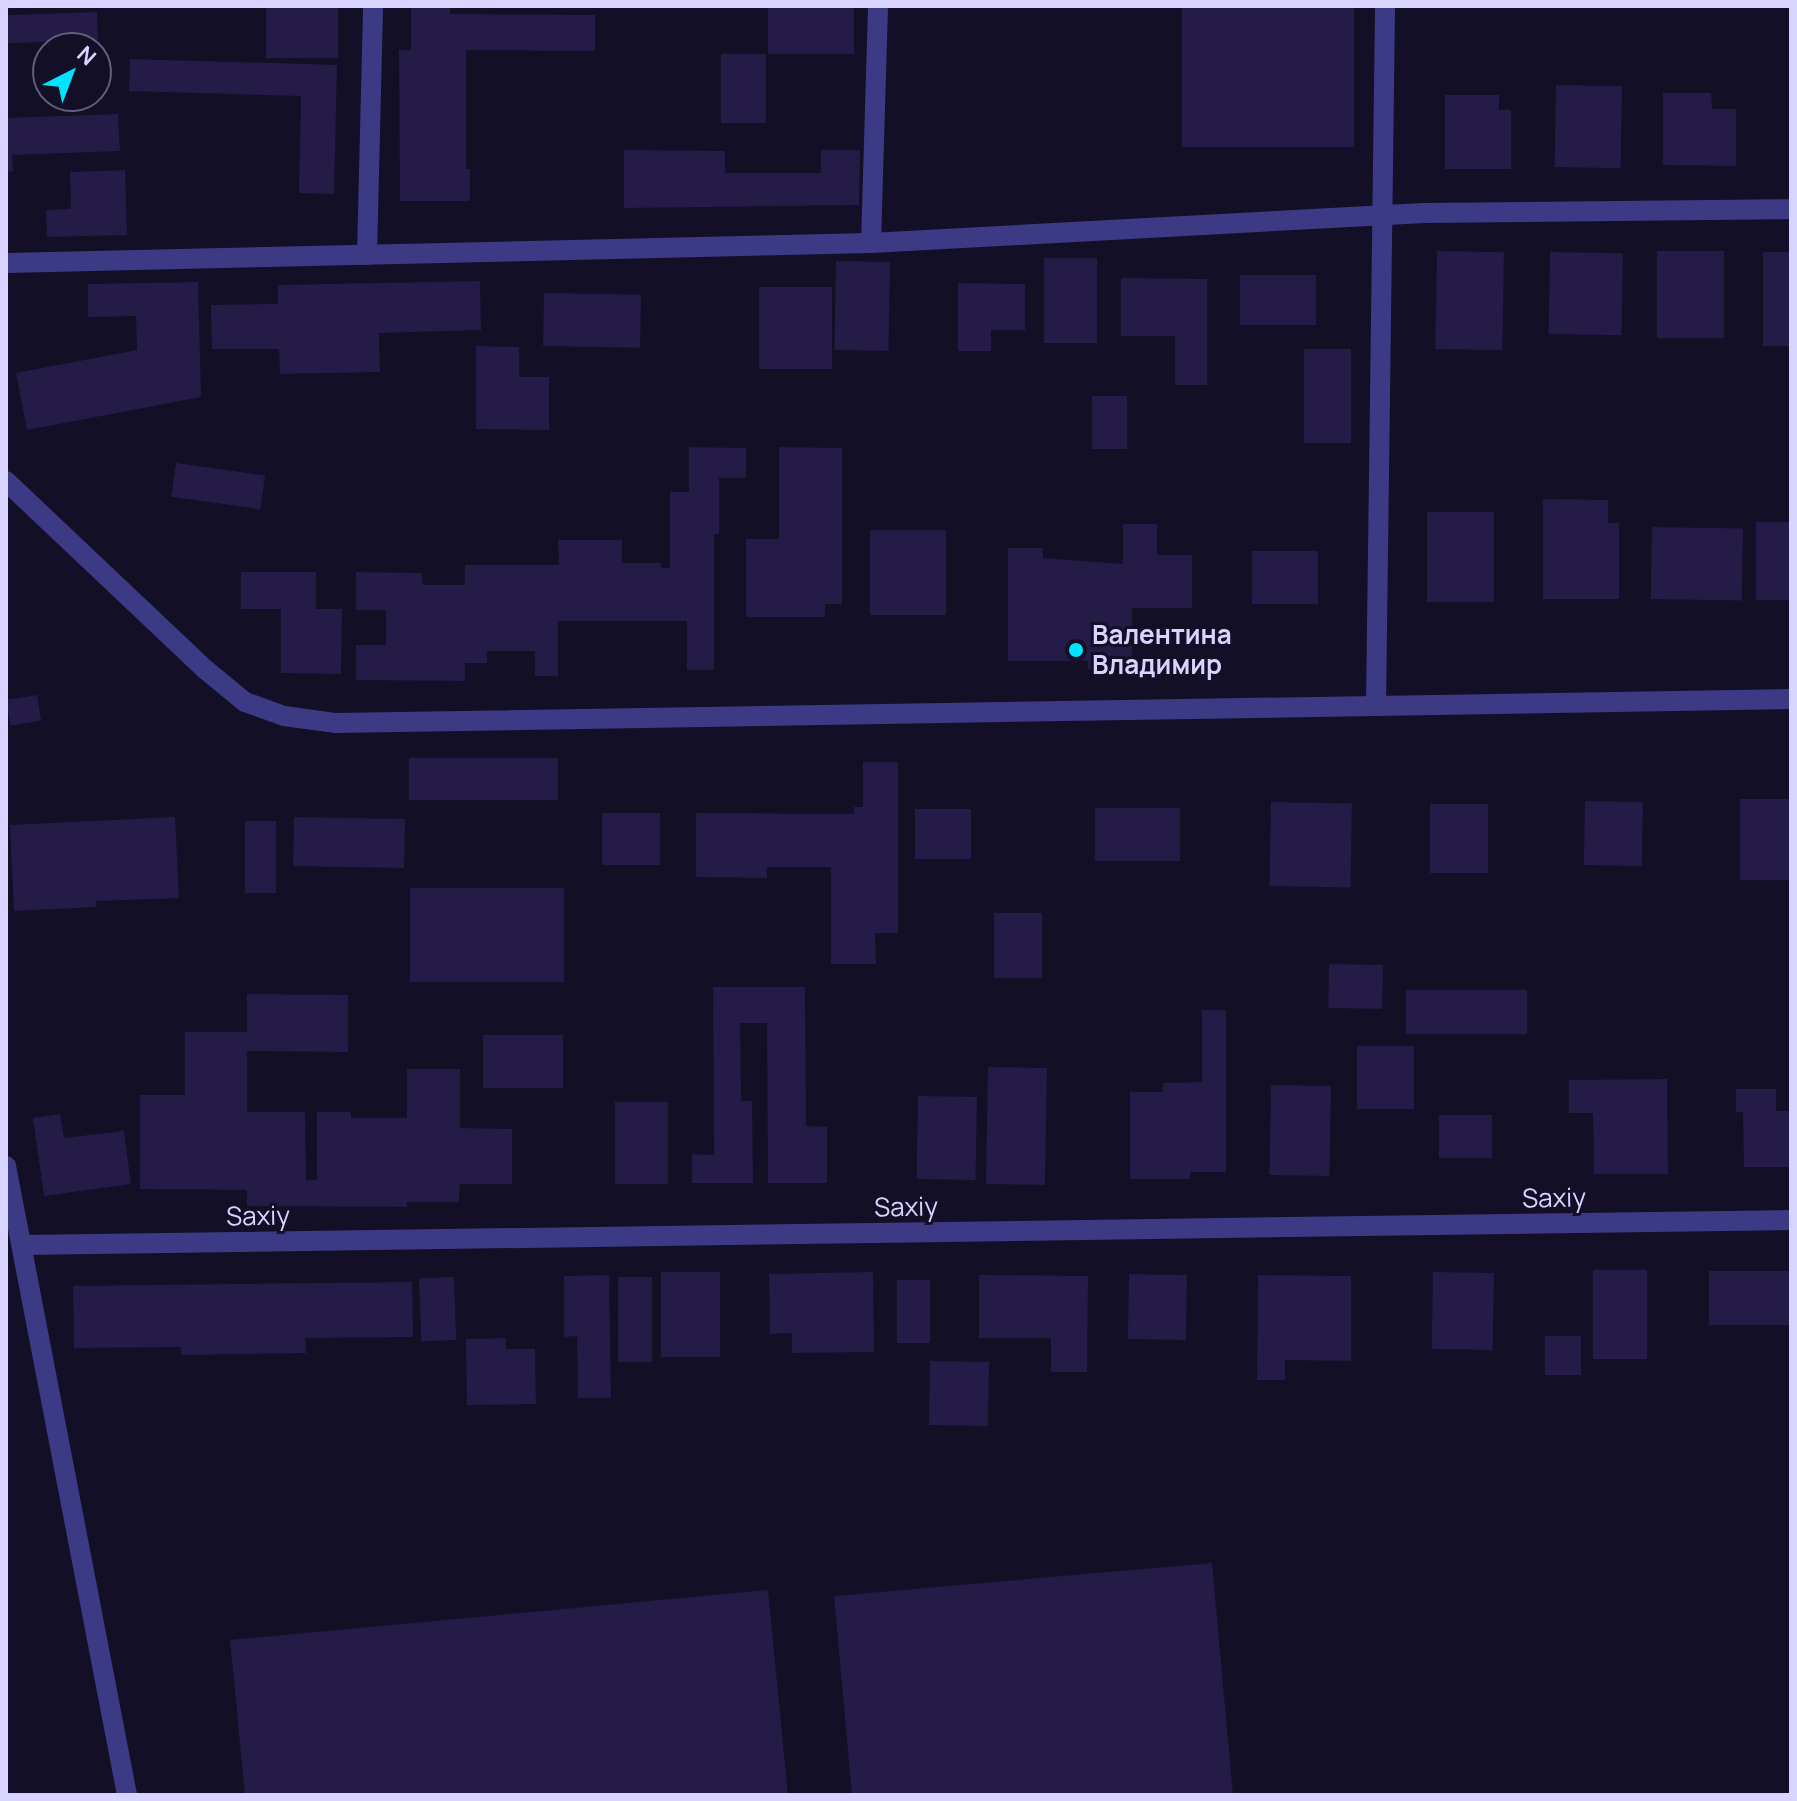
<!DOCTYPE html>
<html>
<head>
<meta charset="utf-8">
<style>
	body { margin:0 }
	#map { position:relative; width:1797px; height:1801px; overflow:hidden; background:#130f26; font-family:Manrope,sans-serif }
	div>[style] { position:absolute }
	.building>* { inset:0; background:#241b47; transform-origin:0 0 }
	.minor>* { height:20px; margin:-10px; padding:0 10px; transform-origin:10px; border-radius:10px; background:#3d3a85 }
	.dots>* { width:22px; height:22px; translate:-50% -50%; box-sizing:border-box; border:4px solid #130f26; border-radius:50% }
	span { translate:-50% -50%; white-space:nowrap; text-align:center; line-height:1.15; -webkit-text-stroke:6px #130f26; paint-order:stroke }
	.poi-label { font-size:26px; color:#d9d4ff; font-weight:700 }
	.left { translate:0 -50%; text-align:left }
	.street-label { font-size:26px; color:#d9d4ff }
	.frame { position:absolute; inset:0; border:8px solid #d9d4ff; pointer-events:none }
	.north { position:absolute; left:32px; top:32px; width:80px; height:80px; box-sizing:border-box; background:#130f26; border:2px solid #625e7d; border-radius:50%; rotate:42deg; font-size:22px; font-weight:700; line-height:32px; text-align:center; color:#d9d4ff }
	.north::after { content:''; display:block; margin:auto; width:28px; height:36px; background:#00e5ff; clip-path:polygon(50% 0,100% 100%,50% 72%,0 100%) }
</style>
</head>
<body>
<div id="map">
	<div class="building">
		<div style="left:266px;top:6px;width:72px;height:52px"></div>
		<div style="clip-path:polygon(411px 6px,450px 6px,450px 14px,595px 15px,595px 51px,466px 50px,466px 169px,470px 169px,470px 201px,400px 201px,399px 50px,411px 50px)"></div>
		<div style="left:768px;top:6px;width:86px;height:48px"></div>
		<div style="left:1182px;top:6px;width:172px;height:141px"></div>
		<div style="left:97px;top:12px;width:28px;height:91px;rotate:88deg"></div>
		<div style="left:721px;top:54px;width:45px;height:69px"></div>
		<div style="clip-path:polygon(130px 59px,337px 65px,334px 194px,299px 193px,301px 96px,129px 91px)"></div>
		<div style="left:1556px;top:85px;width:66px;height:82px;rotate:1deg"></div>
		<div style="clip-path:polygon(1663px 93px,1711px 93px,1712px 109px,1736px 109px,1736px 166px,1663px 165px)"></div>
		<div style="clip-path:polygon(1445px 95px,1499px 95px,1499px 110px,1511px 110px,1511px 169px,1445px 169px)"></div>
		<div style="clip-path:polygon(118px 114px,120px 151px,12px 155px,13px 171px,6px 172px,6px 118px)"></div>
		<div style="clip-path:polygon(624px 150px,725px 151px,725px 173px,821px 173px,821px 150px,860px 150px,859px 205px,624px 208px)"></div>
		<div style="clip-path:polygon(125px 170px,127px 235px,47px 237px,46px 210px,71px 209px,70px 172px)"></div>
		<div style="left:1437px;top:251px;width:67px;height:98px;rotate:1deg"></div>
		<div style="left:1657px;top:251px;width:67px;height:87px"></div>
		<div style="left:1550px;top:252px;width:73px;height:82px;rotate:1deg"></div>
		<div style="left:1763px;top:252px;width:28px;height:94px"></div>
		<div style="left:1044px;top:258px;width:53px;height:85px"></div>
		<div style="left:836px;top:261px;width:54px;height:89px;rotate:1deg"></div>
		<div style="left:1240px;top:275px;width:76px;height:50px"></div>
		<div style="clip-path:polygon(1121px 278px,1207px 279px,1207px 385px,1175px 385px,1175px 336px,1121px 336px)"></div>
		<div style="clip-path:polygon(480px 281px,481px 330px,379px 333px,380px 372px,280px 374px,279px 349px,212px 349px,211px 305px,278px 304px,278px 285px)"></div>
		<div style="clip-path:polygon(198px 282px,201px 397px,27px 430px,16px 373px,137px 350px,136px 316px,88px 317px,88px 284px)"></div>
		<div style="clip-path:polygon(958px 283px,1025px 284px,1025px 330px,991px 330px,991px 351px,958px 351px)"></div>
		<div style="left:759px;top:287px;width:73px;height:82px"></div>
		<div style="left:544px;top:293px;width:97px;height:53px;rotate:1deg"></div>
		<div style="clip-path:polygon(476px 346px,519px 347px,519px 377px,549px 377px,549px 430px,476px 429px)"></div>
		<div style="left:1304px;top:349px;width:47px;height:94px"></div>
		<div style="left:1092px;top:396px;width:35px;height:53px"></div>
		<div style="clip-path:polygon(689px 447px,746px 448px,746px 478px,719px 478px,719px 534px,714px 534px,714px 670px,687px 670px,687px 621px,558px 621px,558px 676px,535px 676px,535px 651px,487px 651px,487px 663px,465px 663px,465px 681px,356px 680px,356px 645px,386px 645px,386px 610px,356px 610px,356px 572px,422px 573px,423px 585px,465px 585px,465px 565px,559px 565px,558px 540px,622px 540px,622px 563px,661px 563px,661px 568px,670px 568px,670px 492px,689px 492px)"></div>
		<div style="clip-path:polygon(779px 447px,842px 448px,842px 604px,825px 604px,825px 617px,746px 617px,746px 539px,779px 539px)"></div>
		<div style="left:176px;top:463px;width:90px;height:34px;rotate:8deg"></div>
		<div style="clip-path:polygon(1543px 499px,1608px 500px,1608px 523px,1619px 523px,1619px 599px,1543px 599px)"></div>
		<div style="left:1427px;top:512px;width:67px;height:90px"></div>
		<div style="left:1756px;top:522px;width:35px;height:78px"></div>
		<div style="clip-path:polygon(1123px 524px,1157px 524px,1157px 555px,1192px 555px,1192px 608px,1132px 608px,1132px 669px,1088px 669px,1088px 661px,1008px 661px,1008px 548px,1043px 548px,1043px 558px,1123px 564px)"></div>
		<div style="left:1652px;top:527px;width:91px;height:72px;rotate:1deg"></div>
		<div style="left:870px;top:530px;width:76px;height:85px"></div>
		<div style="left:1252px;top:551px;width:66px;height:53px"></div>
		<div style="clip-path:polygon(241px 572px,316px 572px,316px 609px,342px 609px,341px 674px,281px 673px,281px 609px,241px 609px)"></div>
		<div style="left:37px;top:695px;width:26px;height:31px;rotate:81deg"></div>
		<div style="left:409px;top:758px;width:149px;height:42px"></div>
		<div style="clip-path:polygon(863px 762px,898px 762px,898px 933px,875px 933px,876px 964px,831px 964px,831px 867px,767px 867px,767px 878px,696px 877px,696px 813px,854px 814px,854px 807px,863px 807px)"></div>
		<div style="left:1740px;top:799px;width:51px;height:81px"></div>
		<div style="left:1585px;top:801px;width:58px;height:64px;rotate:1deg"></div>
		<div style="left:1271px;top:802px;width:81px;height:84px;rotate:1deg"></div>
		<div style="left:1430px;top:804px;width:58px;height:69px"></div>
		<div style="left:1095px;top:808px;width:85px;height:53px"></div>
		<div style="left:915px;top:809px;width:56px;height:50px"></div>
		<div style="left:602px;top:813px;width:58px;height:52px"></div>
		<div style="clip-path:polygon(175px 817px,179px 898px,96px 901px,96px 907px,14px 911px,10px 825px)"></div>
		<div style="left:294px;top:817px;width:111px;height:49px;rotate:1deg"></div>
		<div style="left:245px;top:821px;width:31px;height:72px"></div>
		<div style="left:410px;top:888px;width:154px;height:94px"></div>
		<div style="left:994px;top:913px;width:48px;height:65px"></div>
		<div style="left:1383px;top:965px;width:44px;height:54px;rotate:91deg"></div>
		<div style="clip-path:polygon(713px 987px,805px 987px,806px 1126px,827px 1127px,827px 1183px,768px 1183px,767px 1023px,740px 1023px,741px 1101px,752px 1101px,753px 1183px,692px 1183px,692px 1154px,714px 1155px)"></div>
		<div style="left:1406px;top:990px;width:121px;height:44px"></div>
		<div style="clip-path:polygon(247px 994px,348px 995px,348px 1052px,247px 1051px,247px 1112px,305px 1112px,306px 1180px,317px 1180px,317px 1112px,351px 1112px,351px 1118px,407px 1118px,407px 1069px,460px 1069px,460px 1128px,512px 1129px,512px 1184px,460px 1184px,459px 1202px,407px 1202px,407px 1207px,247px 1206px,247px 1190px,140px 1189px,140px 1095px,185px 1095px,185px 1032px,247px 1032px)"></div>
		<div style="clip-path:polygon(1202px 1010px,1226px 1010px,1226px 1172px,1190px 1172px,1190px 1179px,1130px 1179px,1130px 1092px,1163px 1092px,1163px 1083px,1202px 1082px)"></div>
		<div style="left:483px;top:1035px;width:80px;height:53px"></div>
		<div style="left:1357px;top:1046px;width:57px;height:63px"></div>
		<div style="left:988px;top:1067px;width:59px;height:117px;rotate:1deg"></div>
		<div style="clip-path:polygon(1667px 1079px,1668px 1174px,1594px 1174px,1593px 1113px,1569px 1113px,1569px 1080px)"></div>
		<div style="left:1271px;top:1085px;width:60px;height:90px;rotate:1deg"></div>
		<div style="clip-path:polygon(1736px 1089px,1776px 1089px,1776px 1111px,1791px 1111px,1791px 1167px,1744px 1167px,1743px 1112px,1736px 1112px)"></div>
		<div style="left:918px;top:1096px;width:59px;height:83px;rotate:1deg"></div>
		<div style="left:615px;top:1102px;width:53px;height:82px"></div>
		<div style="clip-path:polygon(60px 1114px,64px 1138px,124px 1131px,131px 1184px,44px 1196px,33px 1118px)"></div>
		<div style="left:1439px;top:1115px;width:53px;height:43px"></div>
		<div style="left:1593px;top:1270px;width:54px;height:89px"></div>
		<div style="left:1709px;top:1271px;width:82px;height:54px"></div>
		<div style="left:661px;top:1272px;width:59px;height:85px"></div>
		<div style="clip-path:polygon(873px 1272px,874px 1352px,792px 1353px,792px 1333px,770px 1334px,769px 1274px)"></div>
		<div style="left:1433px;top:1272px;width:61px;height:77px;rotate:1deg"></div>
		<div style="left:1129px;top:1274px;width:58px;height:65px;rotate:1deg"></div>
		<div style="clip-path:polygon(609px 1275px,611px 1398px,578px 1398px,577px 1336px,564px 1337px,564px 1276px)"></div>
		<div style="clip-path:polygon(979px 1275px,1088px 1276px,1087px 1372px,1051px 1372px,1051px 1338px,979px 1338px)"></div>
		<div style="clip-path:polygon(1258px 1275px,1351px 1276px,1351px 1361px,1285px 1360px,1285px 1380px,1257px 1380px)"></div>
		<div style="left:454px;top:1277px;width:63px;height:35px;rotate:88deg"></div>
		<div style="left:618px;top:1277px;width:34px;height:85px"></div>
		<div style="left:897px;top:1280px;width:33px;height:63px"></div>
		<div style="clip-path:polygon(412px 1282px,413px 1337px,305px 1338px,306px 1353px,181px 1355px,181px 1347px,74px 1348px,73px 1286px)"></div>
		<div style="left:1545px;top:1336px;width:36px;height:39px"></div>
		<div style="clip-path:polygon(506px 1338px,506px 1349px,535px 1349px,536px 1404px,467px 1405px,466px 1339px)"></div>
		<div style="left:930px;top:1361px;width:59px;height:64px;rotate:1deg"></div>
		<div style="clip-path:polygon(1212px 1563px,1233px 1795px,852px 1795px,834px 1596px)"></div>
		<div style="clip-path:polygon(768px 1590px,788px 1795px,245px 1795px,230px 1640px)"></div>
	</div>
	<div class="minor">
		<div style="left:871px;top:243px;width:237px;rotate:-88.3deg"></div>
		<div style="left:367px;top:255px;width:249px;rotate:-88.6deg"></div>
		<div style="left:6px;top:263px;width:865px;rotate:-1.32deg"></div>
		<div style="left:871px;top:243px;width:554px;rotate:-3.11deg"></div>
		<div style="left:1424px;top:213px;width:367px;rotate:-0.6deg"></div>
		<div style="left:6px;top:481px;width:275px;rotate:43.4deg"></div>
		<div style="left:206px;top:670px;width:50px;rotate:39.4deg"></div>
		<div style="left:245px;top:702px;width:41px;rotate:19.7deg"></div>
		<div style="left:284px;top:716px;width:51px;rotate:7.8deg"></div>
		<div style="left:335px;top:723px;width:1456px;rotate:-0.94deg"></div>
		<div style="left:1376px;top:706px;width:700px;rotate:-89.26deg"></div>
		<div style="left:6px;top:1166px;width:641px;rotate:79.11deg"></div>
		<div style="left:22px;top:1245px;width:1769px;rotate:-0.81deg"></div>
	</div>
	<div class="dots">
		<div style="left:1076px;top:650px;background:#00e5ff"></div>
	</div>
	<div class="poi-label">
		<span class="left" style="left:1092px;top:650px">Валентина<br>Владимир</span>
	</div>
	<div class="street-label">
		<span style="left:1554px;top:1198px;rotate:-1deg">Saxiy</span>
		<span style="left:906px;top:1207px;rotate:-1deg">Saxiy</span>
		<span style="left:258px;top:1216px;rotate:-1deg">Saxiy</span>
	</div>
	<div class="frame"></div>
	<div class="north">N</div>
</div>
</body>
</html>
